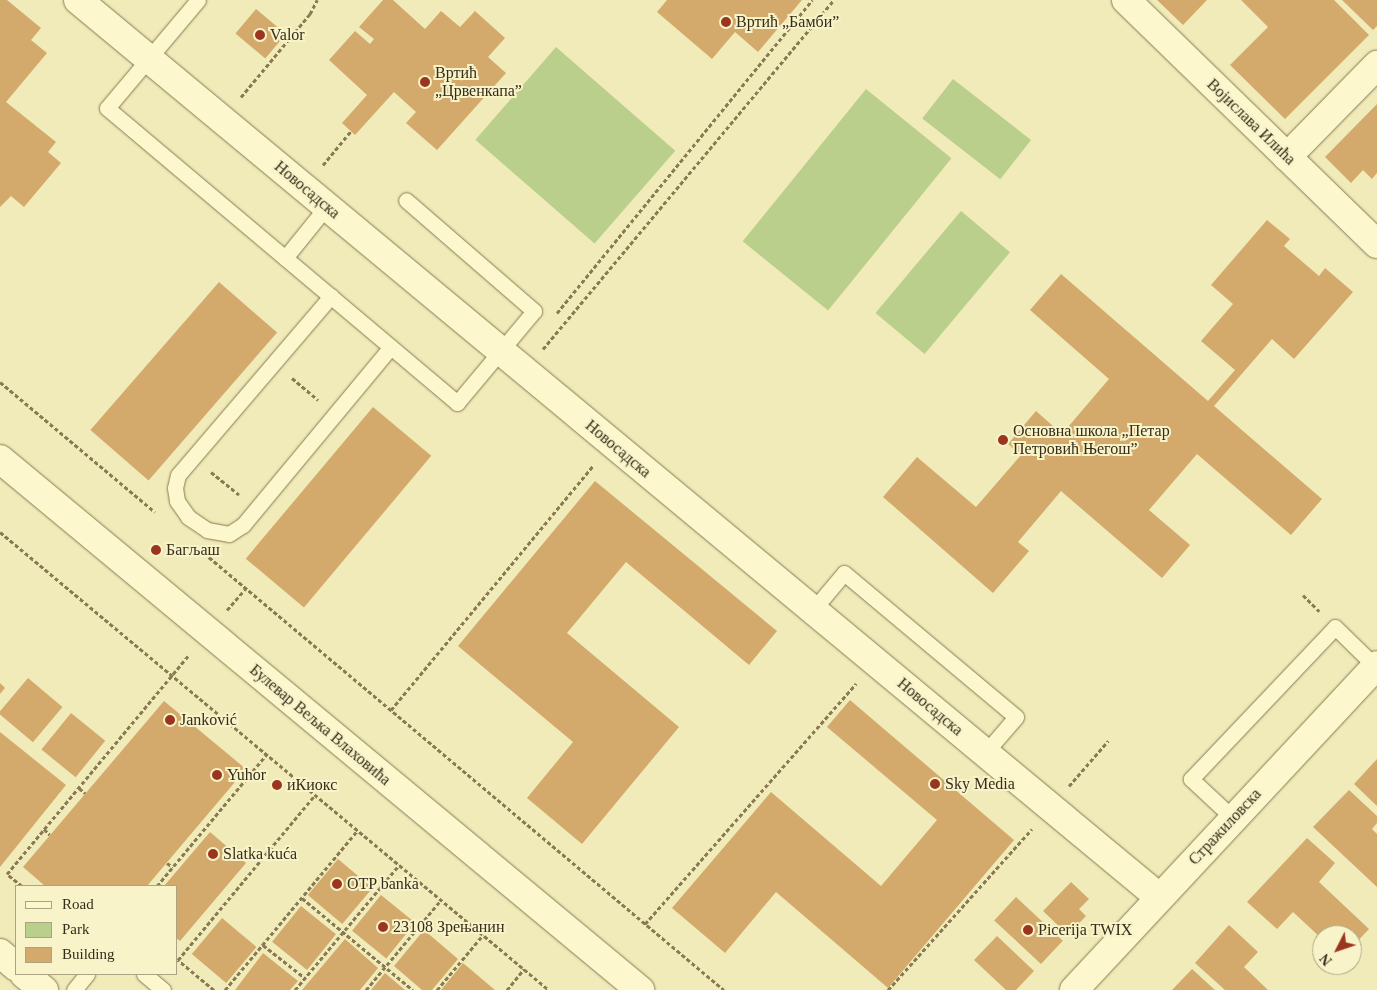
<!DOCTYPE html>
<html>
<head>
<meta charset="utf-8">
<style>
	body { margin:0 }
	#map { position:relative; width:1377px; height:990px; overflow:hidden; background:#f1ebb9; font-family:Georgia,serif }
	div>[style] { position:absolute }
	.green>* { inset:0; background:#bbcf8d; transform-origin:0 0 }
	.building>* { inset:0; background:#d3aa6b; transform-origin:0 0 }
	.path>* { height:3px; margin-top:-1.5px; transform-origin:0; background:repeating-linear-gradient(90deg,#887a53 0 4px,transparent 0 6.5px) }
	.roads { filter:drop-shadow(0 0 1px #887a53) drop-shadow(0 0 1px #887a53) }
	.lane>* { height:15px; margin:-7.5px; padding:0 7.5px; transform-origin:7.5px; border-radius:7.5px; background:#fcf7cc }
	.street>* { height:28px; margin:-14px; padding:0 14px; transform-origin:14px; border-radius:14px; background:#fcf7cc }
	.secondary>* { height:28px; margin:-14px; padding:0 14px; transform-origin:14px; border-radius:14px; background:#fcf7cc }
	.dots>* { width:14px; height:14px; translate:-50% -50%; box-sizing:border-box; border:2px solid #f8f3c9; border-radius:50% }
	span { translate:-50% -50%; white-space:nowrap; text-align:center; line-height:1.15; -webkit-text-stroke:4px #f8f3c9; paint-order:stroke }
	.poi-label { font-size:16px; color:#362d19 }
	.left { translate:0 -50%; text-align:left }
	.street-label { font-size:16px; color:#362d19 }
	.legend { position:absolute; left:15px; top:885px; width:162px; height:90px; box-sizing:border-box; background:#f8f3c9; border:1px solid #aaa483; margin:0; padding:6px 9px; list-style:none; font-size:15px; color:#362d19 }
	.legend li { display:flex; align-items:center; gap:10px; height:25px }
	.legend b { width:25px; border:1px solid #aaa483 }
	.north { position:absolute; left:1312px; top:925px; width:50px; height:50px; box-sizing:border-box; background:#f8f3c9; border:1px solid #aaa483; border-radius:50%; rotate:229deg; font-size:14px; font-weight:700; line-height:20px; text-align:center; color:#362d19 }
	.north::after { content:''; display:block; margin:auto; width:18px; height:22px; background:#9c351e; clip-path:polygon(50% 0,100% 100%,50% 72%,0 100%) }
</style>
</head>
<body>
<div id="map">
	<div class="green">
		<div style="left:556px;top:47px;width:158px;height:123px;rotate:41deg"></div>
		<div style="left:953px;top:79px;width:99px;height:50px;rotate:38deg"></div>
		<div style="left:866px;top:89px;width:110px;height:196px;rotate:39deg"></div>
		<div style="left:961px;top:211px;width:64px;height:133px;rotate:40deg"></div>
	</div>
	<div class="building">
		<div style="clip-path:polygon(0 0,7px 0,41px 28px,31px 40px,47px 53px,6px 102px,56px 142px,48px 152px,61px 163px,24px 207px,11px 196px,0 207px)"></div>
		<div style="clip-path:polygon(383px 0,393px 0,425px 29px,441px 11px,460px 27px,475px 11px,505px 38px,488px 57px,506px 73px,437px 150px,406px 123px,416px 112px,394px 92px,355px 135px,342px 123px,367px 95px,329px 60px,355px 31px,370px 44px,374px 39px,359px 27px)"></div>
		<div style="clip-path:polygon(667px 0,802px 0,758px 52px,735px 32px,712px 59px,657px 12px)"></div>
		<div style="clip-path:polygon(1157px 0,1207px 0,1183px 25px)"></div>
		<div style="clip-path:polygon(1241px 0,1334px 0,1369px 35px,1285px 119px,1230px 65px,1268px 27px)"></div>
		<div style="clip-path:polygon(1342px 0,1377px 0,1377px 26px,1373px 30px)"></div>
		<div style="left:256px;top:9px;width:39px;height:32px;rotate:40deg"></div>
		<div style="clip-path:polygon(1377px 104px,1377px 173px,1372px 179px,1363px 170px,1351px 183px,1325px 157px)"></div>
		<div style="clip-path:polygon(1267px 220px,1290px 239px,1284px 246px,1319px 276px,1325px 268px,1353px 292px,1294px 359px,1272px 339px,1214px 406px,1322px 499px,1291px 535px,1197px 454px,1149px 510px,1190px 545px,1162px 578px,1061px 491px,1018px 542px,1029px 551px,993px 593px,883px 497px,917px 457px,976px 507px,1021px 455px,1008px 444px,1036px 411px,1062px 434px,1109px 379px,1030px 310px,1061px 274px,1208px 401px,1235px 370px,1201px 341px,1233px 304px,1211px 285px)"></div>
		<div style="left:219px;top:282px;width:77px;height:196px;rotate:41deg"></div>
		<div style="left:373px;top:407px;width:76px;height:198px;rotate:40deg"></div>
		<div style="clip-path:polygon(595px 481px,777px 631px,749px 665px,626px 562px,567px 633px,679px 727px,582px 844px,527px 798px,573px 742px,458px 646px)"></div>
		<div style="left:28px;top:678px;width:45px;height:46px;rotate:40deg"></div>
		<div style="clip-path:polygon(0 683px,5px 688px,0 694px)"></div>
		<div style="clip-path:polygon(850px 700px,1014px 840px,888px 988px,776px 892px,725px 953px,672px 908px,771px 792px,881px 886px,937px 820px,827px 727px)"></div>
		<div style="clip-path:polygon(164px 701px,246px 769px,147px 886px,45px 886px,23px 867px)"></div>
		<div style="left:71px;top:713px;width:44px;height:47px;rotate:39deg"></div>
		<div style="clip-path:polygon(0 732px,66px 785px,0 867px)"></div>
		<div style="clip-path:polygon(1377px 759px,1377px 806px,1354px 784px)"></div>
		<div style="clip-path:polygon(1349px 790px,1377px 816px,1377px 823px,1372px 829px,1377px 834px,1377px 887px,1313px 827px)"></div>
		<div style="clip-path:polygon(210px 832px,246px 863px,180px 941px,176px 938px,176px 886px,164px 886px)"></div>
		<div style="clip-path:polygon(1307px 838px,1335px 863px,1319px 882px,1369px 929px,1352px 947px,1352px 935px,1322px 935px,1322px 939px,1293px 912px,1277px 929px,1247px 902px)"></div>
		<div style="left:338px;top:859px;width:45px;height:47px;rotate:40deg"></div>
		<div style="clip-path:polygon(1071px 882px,1089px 899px,1079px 909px,1086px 916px,1068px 935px,1043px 911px)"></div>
		<div style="left:381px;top:895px;width:44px;height:46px;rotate:39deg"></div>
		<div style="left:1016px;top:897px;width:64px;height:32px;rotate:43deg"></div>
		<div style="left:301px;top:906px;width:45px;height:46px;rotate:39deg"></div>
		<div style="left:222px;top:918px;width:45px;height:47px;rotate:40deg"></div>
		<div style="clip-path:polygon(1229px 925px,1258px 952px,1244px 967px,1268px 990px,1225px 990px,1195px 963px)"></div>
		<div style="clip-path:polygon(424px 930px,458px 959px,432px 990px,422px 990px,394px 966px)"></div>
		<div style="clip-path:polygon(997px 936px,1034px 971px,1016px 990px,1006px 990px,974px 960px)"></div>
		<div style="clip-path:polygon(345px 939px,378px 968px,360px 990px,302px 990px)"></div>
		<div style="clip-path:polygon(263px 953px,298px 981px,290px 990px,235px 990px)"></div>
		<div style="clip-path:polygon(463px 963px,495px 990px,441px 990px)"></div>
		<div style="clip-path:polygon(1192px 969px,1215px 990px,1172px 990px)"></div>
		<div style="clip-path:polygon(385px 973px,405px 990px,371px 990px)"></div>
	</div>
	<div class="path">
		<div style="left:241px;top:97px;width:108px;rotate:-50.3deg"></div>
		<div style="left:310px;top:14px;width:16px;rotate:-63deg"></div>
		<div style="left:323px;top:165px;width:44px;rotate:-50.5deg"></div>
		<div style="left:557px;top:313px;width:404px;rotate:-50.8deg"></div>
		<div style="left:543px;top:349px;width:454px;rotate:-50.2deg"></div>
		<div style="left:292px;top:378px;width:34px;rotate:40deg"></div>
		<div style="left:0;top:382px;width:202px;rotate:40deg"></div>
		<div style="left:211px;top:472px;width:36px;rotate:39deg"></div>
		<div style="left:0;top:532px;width:715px;rotate:39.84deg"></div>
		<div style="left:204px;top:553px;width:679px;rotate:40.04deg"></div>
		<div style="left:1303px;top:595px;width:23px;rotate:45deg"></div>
		<div style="left:227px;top:610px;width:29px;rotate:-49deg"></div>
		<div style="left:391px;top:710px;width:317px;rotate:-50.4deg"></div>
		<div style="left:1069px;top:786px;width:60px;rotate:-49.1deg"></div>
		<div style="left:79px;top:788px;width:8px;rotate:40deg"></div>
		<div style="left:44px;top:829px;width:8px;rotate:45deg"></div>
		<div style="left:167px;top:863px;width:7px;rotate:34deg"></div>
		<div style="left:22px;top:886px;width:19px;rotate:-141deg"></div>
		<div style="left:7px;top:874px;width:285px;rotate:-50.3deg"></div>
		<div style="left:157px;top:886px;width:172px;rotate:-50.2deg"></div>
		<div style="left:302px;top:898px;width:144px;rotate:39.7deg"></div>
		<div style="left:645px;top:924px;width:320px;rotate:-48.7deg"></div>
		<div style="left:263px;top:945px;width:53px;rotate:38.2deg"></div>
		<div style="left:214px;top:990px;width:47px;rotate:-140.2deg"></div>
		<div style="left:178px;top:960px;width:214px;rotate:-50.3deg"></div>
		<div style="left:225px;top:990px;width:208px;rotate:-50.3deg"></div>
		<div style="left:295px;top:990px;width:163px;rotate:-50.2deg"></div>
		<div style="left:366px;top:990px;width:117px;rotate:-50.2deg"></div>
		<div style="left:437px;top:990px;width:72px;rotate:-50.1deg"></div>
		<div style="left:507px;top:990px;width:27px;rotate:-51deg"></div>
		<div style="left:888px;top:990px;width:216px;rotate:-48.2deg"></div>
	</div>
	<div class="roads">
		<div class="lane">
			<div style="left:198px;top:0;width:141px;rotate:130.1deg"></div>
			<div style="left:107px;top:108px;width:458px;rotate:40.1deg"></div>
			<div style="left:457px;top:403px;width:120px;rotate:-50.1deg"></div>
			<div style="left:534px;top:311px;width:169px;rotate:-139.1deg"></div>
			<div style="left:285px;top:258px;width:67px;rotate:-51.1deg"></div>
			<div style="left:331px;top:296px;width:235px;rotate:130.5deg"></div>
			<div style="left:178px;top:475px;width:13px;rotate:103deg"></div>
			<div style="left:175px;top:488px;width:13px;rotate:81deg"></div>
			<div style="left:177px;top:501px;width:19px;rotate:55deg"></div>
			<div style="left:188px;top:517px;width:23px;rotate:34deg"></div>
			<div style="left:207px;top:530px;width:22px;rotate:10deg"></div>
			<div style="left:229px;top:534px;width:17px;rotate:-33deg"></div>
			<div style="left:243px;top:525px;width:231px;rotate:-50.3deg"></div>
			<div style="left:813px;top:610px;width:48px;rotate:-50deg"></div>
			<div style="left:844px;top:573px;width:224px;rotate:39.9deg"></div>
			<div style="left:1016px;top:717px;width:48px;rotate:130.7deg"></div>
			<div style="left:1234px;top:819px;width:59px;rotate:-137.1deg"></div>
			<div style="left:1191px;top:779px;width:209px;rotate:-46.5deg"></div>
			<div style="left:1335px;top:627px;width:57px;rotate:44.3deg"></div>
			<div style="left:144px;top:974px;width:25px;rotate:40deg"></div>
			<div style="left:74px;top:990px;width:21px;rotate:-51deg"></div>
		</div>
		<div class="street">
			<div style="left:78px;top:0;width:1405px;rotate:39.69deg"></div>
			<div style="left:1126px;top:0;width:350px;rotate:44.2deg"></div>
			<div style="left:1287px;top:157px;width:129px;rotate:-45.6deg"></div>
			<div style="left:0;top:953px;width:21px;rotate:41deg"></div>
			<div style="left:24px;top:974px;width:26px;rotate:39deg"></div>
			<div style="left:1074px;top:990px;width:444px;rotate:-47deg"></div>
		</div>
		<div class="secondary">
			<div style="left:0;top:459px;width:832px;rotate:39.68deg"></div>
		</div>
	</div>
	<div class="dots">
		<div style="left:726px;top:22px;background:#9c351e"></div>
		<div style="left:260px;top:35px;background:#9c351e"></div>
		<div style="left:425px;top:82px;background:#9c351e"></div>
		<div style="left:1003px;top:440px;background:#9c351e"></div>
		<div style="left:156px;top:550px;background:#9c351e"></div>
		<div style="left:170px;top:720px;background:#9c351e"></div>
		<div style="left:217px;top:775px;background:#9c351e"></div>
		<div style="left:935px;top:784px;background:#9c351e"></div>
		<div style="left:277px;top:785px;background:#9c351e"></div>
		<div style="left:213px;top:854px;background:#9c351e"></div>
		<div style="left:337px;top:884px;background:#9c351e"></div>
		<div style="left:383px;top:927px;background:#9c351e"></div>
		<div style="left:1028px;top:930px;background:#9c351e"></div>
	</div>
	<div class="poi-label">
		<span class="left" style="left:736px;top:22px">Вртић „Бамби”</span>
		<span class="left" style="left:270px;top:35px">Valor</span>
		<span class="left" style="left:435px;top:82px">Вртић<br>„Црвенкапа”</span>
		<span class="left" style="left:1013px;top:440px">Основна школа „Петар<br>Петровић Његош”</span>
		<span class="left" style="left:166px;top:550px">Багљаш</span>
		<span class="left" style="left:180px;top:720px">Janković</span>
		<span class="left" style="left:227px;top:775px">Yuhor</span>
		<span class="left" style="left:945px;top:784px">Sky Media</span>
		<span class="left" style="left:287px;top:785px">иКиокс</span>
		<span class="left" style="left:223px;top:854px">Slatka kuća</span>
		<span class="left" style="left:347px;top:884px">OTP banka</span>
		<span class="left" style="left:393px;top:927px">23108 Зрењанин</span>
		<span class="left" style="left:1038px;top:930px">Picerija TWIX</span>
	</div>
	<div class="street-label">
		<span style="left:1251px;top:122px;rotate:44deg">Војислава Илића</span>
		<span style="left:307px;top:190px;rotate:40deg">Новосадска</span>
		<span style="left:618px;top:449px;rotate:40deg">Новосадска</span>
		<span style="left:930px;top:707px;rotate:40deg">Новосадска</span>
		<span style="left:320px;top:725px;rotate:40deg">Булевар Вељка Влаховића</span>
		<span style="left:1225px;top:827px;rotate:-47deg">Стражиловска</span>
	</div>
	<ul class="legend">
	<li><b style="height:6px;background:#fcf7cc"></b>Road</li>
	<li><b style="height:14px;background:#bbcf8d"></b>Park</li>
	<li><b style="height:14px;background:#d3aa6b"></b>Building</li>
	</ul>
	<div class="north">N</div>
</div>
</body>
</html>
